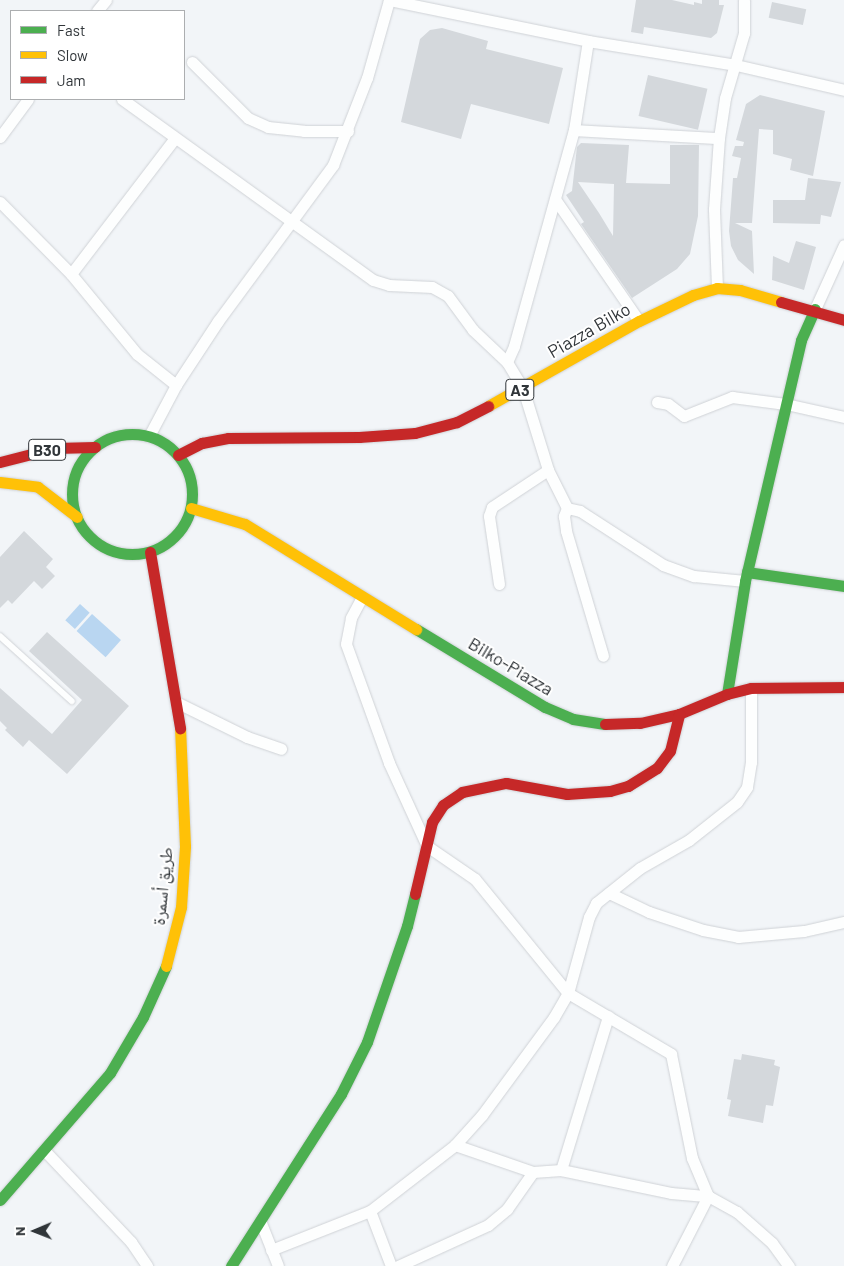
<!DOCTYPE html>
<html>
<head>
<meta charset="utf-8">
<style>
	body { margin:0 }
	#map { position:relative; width:844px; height:1266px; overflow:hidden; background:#f2f5f8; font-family:Barlow,"Noto Naskh Arabic",sans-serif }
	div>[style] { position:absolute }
	.water>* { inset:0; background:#b9d6f1; transform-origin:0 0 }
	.building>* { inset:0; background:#d4d8dc; transform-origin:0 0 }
	.roads { filter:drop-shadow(0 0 1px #cfd2d6) drop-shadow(0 0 1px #cfd2d6) }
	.lane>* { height:5.5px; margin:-2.75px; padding:0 2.75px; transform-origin:2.75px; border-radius:2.75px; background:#fdfefe }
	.street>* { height:11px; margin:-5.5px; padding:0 5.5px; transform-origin:5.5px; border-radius:5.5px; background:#fdfefe }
	.fast>* { height:11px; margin:-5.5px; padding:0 5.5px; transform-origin:5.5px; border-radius:5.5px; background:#4caf50 }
	.fast>.ring { margin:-5.5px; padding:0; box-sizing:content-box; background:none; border:11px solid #4caf50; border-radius:50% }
	.slow>* { height:11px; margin:-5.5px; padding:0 5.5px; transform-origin:5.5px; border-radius:5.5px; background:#ffc107 }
	.jam>* { height:11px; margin:-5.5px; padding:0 5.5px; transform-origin:5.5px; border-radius:5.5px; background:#c62828 }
	span { translate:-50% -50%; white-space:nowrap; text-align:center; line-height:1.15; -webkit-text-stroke:4px #fff; paint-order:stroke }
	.shield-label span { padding:1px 4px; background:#fff; border:1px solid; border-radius:4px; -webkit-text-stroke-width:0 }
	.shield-label { font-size:16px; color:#303539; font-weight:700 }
	.street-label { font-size:18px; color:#303539 }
	.legend { position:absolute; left:10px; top:10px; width:175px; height:90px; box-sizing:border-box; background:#fff; border:1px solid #acaeb0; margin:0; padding:6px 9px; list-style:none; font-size:15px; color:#303539 }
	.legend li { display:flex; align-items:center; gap:10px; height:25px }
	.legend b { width:25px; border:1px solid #acaeb0 }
	.north { position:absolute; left:10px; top:1206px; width:50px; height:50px; -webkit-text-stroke:4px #fff; paint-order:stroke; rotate:269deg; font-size:14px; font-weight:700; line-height:20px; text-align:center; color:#303539 }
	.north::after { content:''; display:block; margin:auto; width:18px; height:22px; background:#303539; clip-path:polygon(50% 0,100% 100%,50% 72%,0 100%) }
</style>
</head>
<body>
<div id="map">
	<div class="water">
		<div style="left:80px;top:604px;width:13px;height:22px;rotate:42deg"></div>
		<div style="left:92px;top:614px;width:39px;height:23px;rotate:42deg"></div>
	</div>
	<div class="building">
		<div style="clip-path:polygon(636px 0,672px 0,694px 5px,694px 2px,702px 4px,702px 0,719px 0,719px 5px,724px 5px,717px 33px,711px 38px,644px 27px,643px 34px,631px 32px)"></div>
		<div style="left:772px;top:2px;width:35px;height:16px;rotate:12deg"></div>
		<div style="clip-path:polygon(442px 28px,488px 41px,486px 49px,563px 68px,549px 124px,471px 104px,461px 139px,401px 122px,420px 39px,430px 30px)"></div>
		<div style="left:648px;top:75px;width:61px;height:42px;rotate:13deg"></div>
		<div style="clip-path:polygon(760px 95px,825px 111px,813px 176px,790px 170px,792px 159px,773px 154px,773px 130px,759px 129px,752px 223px,735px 223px,752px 231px,754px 274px,738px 260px,731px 246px,729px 231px,733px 178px,737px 178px,741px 158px,732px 156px,735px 146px,743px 146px,744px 142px,736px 140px,746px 104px)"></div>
		<div style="clip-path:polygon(evenodd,581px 143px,629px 145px,626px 183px,670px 184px,670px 145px,699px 145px,698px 216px,690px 254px,677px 269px,632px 298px,581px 224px,584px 222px,566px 195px,572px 191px,577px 147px,581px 143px,578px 182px,614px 184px,613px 236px,599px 213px,578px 182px)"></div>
		<div style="clip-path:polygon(808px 178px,841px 182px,831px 217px,821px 215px,820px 224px,773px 223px,773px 200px,805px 200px)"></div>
		<div style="clip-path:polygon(796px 241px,816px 247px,804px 290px,772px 280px,773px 256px,789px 263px)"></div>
		<div style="clip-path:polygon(24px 531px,53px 559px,46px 567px,55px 576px,42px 589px,34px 581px,12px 604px,8px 600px,0 608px,0 557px)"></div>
		<div style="clip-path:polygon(47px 632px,129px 706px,67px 774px,29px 740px,23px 747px,5px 730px,7px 728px,0 721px,0 688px,52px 734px,82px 700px,29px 651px)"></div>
		<div style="clip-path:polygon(742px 1054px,775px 1060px,774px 1065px,780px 1067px,773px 1106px,766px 1105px,763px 1123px,728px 1116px,731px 1100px,727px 1099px,734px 1059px,741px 1060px)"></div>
	</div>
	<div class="roads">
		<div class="lane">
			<div style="left:0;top:636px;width:97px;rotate:42.1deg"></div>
		</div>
		<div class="street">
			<div style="left:389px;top:0;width:203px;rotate:11.6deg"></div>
			<div style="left:588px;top:41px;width:150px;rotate:9.2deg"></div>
			<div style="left:736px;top:65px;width:111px;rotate:13deg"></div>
			<div style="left:97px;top:11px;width:14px;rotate:-51deg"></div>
			<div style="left:192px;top:62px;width:79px;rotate:45deg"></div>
			<div style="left:248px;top:118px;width:22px;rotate:24deg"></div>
			<div style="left:268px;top:127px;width:36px;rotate:6deg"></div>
			<div style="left:304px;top:131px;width:44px"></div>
			<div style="left:122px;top:99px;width:309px;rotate:35.8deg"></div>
			<div style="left:373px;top:280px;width:17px;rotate:17deg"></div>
			<div style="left:389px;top:285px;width:43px;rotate:2.7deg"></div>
			<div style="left:432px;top:287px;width:18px;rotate:29deg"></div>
			<div style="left:448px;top:296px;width:42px;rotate:53.7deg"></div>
			<div style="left:473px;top:330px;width:47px;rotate:43.3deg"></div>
			<div style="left:507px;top:362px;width:31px;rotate:59deg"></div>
			<div style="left:523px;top:389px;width:85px;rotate:72.8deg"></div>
			<div style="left:548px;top:470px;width:42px;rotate:63.4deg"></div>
			<div style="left:567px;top:508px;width:9px;rotate:111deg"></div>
			<div style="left:564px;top:516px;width:15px;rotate:82deg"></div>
			<div style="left:566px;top:531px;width:130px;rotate:73.5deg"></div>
			<div style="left:574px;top:130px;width:145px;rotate:3.2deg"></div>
			<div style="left:0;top:137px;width:47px;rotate:-53.6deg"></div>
			<div style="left:555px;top:199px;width:148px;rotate:55.5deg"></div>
			<div style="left:0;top:202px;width:101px;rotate:45.4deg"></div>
			<div style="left:71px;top:274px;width:104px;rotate:50.5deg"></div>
			<div style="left:137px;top:354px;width:50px;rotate:38.5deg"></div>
			<div style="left:71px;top:274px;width:171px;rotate:-52.6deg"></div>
			<div style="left:717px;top:288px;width:79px;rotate:-92.2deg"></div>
			<div style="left:714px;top:209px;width:71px;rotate:-86deg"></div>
			<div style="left:719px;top:138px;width:40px;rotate:-81.5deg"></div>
			<div style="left:725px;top:98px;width:68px;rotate:-73.7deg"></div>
			<div style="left:744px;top:33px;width:33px;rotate:-90deg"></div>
			<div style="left:815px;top:309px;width:70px;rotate:-65.6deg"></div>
			<div style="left:507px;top:362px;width:17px;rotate:-66deg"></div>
			<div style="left:514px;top:346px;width:224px;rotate:-74.5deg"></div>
			<div style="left:574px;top:130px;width:90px;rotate:-81.1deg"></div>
			<div style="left:657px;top:402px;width:11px;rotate:10deg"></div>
			<div style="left:668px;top:404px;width:20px;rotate:37deg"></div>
			<div style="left:684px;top:416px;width:52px;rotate:-21.6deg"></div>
			<div style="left:732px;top:397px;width:54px;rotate:7.4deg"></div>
			<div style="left:786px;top:404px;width:59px;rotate:12.6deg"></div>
			<div style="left:149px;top:436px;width:58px;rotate:-62.1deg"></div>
			<div style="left:176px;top:385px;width:77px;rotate:-56.7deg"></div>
			<div style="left:218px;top:321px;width:194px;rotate:-53.6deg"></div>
			<div style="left:333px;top:165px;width:93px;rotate:-68.7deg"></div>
			<div style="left:367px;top:78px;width:81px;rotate:-74.2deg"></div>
			<div style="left:567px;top:508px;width:13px;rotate:13deg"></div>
			<div style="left:580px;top:511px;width:99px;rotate:33deg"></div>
			<div style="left:663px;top:565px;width:33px;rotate:20deg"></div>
			<div style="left:694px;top:576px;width:51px;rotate:5.6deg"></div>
			<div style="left:499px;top:584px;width:69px;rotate:-98.4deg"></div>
			<div style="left:489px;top:516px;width:9px;rotate:-72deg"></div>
			<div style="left:492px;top:507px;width:67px;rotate:-33.5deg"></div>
			<div style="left:362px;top:597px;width:24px;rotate:118deg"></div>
			<div style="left:351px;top:618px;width:26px;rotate:101deg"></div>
			<div style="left:346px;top:644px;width:127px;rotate:70.1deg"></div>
			<div style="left:389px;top:763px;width:91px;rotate:65.4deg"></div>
			<div style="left:427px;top:846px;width:58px;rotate:34.5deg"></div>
			<div style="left:475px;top:879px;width:147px;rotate:50.8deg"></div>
			<div style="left:568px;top:993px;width:120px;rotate:30.6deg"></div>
			<div style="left:671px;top:1054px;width:106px;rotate:78.6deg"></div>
			<div style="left:692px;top:1158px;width:41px;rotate:67.2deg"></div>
			<div style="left:178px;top:703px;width:77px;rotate:26.2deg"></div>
			<div style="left:247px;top:737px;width:36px;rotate:19deg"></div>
			<div style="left:609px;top:893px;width:44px;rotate:25.4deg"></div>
			<div style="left:649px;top:912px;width:57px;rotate:18.4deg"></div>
			<div style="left:703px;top:930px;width:36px;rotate:11deg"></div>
			<div style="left:738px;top:937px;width:66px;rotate:-5.2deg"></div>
			<div style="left:804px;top:931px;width:41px;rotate:-12.7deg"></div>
			<div style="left:455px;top:1145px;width:83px;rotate:19.1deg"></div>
			<div style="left:533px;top:1172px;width:28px;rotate:-4deg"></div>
			<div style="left:561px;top:1170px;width:112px;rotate:11.8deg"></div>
			<div style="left:671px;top:1193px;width:37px;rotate:5deg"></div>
			<div style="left:708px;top:1196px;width:33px;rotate:29deg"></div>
			<div style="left:737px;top:1212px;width:47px;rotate:41.5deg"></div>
			<div style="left:772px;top:1243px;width:29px;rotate:54deg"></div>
			<div style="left:44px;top:1150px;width:127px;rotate:46.6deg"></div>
			<div style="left:131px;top:1242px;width:29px;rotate:56deg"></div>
			<div style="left:561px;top:1170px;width:161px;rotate:-73deg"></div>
			<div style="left:370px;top:1211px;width:59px;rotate:69.1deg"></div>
			<div style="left:261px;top:1223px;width:46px;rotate:68.4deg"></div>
			<div style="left:271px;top:1250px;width:106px;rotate:-21.5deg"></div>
			<div style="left:370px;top:1211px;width:108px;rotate:-37.8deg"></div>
			<div style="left:455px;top:1145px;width:40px;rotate:-48deg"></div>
			<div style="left:482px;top:1115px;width:122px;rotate:-53.7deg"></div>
			<div style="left:554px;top:1017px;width:28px;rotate:-60deg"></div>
			<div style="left:568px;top:993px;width:79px;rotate:-74.6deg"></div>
			<div style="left:589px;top:917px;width:16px;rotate:-63deg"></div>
			<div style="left:596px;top:903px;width:56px;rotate:-38.5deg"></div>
			<div style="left:640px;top:868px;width:56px;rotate:-29.7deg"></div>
			<div style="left:689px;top:840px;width:61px;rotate:-38.4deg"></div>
			<div style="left:737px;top:802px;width:18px;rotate:-56deg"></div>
			<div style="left:747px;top:787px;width:25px;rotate:-81deg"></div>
			<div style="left:751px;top:762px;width:74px;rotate:-90deg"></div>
			<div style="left:398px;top:1266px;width:99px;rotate:-24.5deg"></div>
			<div style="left:488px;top:1225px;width:25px;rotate:-40deg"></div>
			<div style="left:507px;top:1209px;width:45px;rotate:-54.9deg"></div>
			<div style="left:672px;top:1266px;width:79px;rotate:-62.8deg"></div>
		</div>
		<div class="fast">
			<div class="ring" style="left:72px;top:434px;width:109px;height:109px"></div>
			<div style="left:747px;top:572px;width:98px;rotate:8.2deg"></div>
			<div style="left:416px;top:629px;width:151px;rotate:31.2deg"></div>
			<div style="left:545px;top:707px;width:30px;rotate:23deg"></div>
			<div style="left:573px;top:719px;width:32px;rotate:9deg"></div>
			<div style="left:727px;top:694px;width:114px;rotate:-80.9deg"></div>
			<div style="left:745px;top:581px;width:247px;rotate:-76.9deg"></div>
			<div style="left:801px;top:340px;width:34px;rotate:-66deg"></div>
			<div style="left:0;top:1200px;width:168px;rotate:-49.1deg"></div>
			<div style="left:110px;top:1073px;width:65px;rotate:-59.5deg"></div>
			<div style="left:143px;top:1017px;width:56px;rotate:-65.7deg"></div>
			<div style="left:231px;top:1266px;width:204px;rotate:-57.4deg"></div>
			<div style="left:341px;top:1094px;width:58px;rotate:-63.4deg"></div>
			<div style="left:367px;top:1042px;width:123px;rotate:-71deg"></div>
			<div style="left:407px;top:926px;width:33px;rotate:-76deg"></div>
		</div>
		<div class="slow">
			<div style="left:488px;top:406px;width:173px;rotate:-29.4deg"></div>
			<div style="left:639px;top:321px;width:60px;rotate:-25.7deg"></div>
			<div style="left:693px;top:295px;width:25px;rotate:-16deg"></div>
			<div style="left:717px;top:288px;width:23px;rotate:5deg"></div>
			<div style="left:740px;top:290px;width:43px;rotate:16.3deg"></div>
			<div style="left:0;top:482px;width:38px;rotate:7deg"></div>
			<div style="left:38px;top:487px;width:49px;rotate:37.6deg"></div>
			<div style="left:191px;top:508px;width:56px;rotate:16.5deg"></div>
			<div style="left:245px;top:524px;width:201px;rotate:31.6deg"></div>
			<div style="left:166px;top:966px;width:61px;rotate:-75.7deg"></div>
			<div style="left:181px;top:907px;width:61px;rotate:-86.2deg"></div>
			<div style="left:185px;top:846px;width:118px;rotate:-92.4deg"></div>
		</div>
		<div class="jam">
			<div style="left:781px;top:302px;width:66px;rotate:15.9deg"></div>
			<div style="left:178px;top:455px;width:27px;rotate:-27deg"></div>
			<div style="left:202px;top:443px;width:26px;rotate:-11deg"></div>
			<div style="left:228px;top:438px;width:131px;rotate:-0.4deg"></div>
			<div style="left:359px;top:437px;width:56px;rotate:-4.1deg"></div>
			<div style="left:415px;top:433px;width:43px;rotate:-14.7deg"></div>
			<div style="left:457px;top:422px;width:35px;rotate:-27deg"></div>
			<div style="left:0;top:462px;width:57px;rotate:-14.3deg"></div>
			<div style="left:55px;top:448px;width:40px;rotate:-1.4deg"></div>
			<div style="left:150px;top:552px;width:179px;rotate:80.3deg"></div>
			<div style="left:605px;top:724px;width:35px;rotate:-2deg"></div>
			<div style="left:640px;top:723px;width:40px;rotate:-13deg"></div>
			<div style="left:679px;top:714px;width:52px;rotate:-22.6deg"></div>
			<div style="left:727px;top:694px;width:25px;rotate:-14deg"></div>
			<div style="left:751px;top:688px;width:93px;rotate:-0.6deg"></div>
			<div style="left:415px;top:894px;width:74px;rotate:-76.7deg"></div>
			<div style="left:432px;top:822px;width:20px;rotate:-57deg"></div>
			<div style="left:443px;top:805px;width:23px;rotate:-34deg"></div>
			<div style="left:462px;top:792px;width:45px;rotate:-11.6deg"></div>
			<div style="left:506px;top:783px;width:62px;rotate:10.2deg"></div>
			<div style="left:567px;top:794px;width:43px;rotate:-4deg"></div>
			<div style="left:610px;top:791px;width:19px;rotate:-16deg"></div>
			<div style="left:628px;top:786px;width:34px;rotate:-32deg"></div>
			<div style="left:657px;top:768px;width:21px;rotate:-53deg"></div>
			<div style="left:670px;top:751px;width:38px;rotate:-76deg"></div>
		</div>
	</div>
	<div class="shield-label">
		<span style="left:520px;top:390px">A3</span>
		<span style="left:47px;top:450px">B30</span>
	</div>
	<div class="street-label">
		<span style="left:589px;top:330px;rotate:-30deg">Piazza Bilko</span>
		<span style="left:511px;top:666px;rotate:31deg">Bilko-Piazza</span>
		<span style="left:162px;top:886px;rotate:-84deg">طريق أسمرة</span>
	</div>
	<ul class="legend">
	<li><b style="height:6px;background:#4caf50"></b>Fast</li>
	<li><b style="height:6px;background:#ffc107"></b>Slow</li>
	<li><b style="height:6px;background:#c62828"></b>Jam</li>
	</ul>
	<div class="north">N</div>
</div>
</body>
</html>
